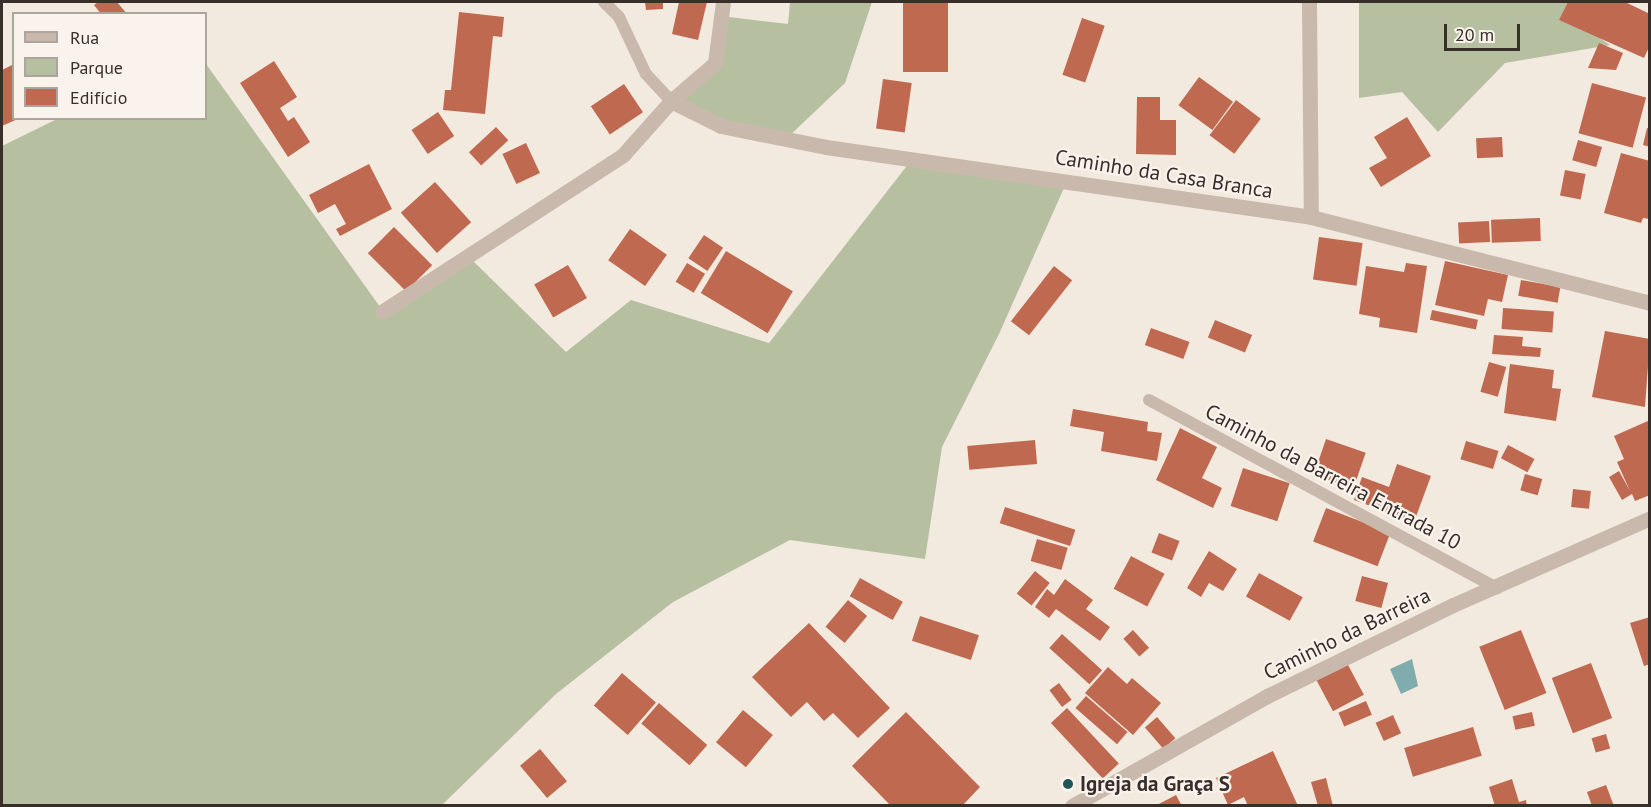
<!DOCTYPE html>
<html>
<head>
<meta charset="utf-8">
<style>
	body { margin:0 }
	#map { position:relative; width:1651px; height:807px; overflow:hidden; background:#f2e9df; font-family:"PT Sans",sans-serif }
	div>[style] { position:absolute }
	.green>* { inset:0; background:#b6c0a0 }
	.water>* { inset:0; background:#80acad }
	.building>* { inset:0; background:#bf6950; transform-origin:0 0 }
	.service>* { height:12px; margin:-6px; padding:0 6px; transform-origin:6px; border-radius:6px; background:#c9b9ac }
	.minor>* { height:15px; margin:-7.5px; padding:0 7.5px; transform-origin:7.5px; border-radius:7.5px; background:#c9b9ac }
	.dots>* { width:16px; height:16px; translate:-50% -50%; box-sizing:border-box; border:3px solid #f9f3ec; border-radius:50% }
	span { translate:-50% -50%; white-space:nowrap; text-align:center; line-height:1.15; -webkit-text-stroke:4.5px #f9f3ec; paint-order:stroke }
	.street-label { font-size:21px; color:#382e2a }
	.poi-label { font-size:21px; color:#382e2a; font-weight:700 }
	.left { translate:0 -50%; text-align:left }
	.frame { position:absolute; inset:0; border:3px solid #382e2a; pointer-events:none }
	.legend { position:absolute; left:12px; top:12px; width:195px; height:108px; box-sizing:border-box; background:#f9f3ec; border:2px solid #aca49e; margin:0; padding:8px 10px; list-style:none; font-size:18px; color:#382e2a }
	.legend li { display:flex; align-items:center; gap:12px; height:30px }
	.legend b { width:30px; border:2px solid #aca49e }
	.scale { position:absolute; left:1444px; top:24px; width:76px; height:27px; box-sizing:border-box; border:3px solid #382e2a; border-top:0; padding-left:8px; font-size:18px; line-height:21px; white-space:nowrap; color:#382e2a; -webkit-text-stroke:4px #f9f3ec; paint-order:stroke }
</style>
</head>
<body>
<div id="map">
	<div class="green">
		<div style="clip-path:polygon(790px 2px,872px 2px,845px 83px,786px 139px,721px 126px,671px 101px,715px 63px,721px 16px,788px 24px)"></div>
		<div style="clip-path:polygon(1359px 2px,1585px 2px,1572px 19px,1610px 45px,1505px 63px,1438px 132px,1402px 92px,1359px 98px)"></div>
		<div style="clip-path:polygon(206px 64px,383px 311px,468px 256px,566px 352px,631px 300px,769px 343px,913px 158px,1068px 179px,999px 334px,942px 447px,925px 559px,790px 540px,673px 602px,556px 694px,442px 805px,2px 806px,2px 146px,57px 119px,206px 118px)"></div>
	</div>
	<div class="water">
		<div style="clip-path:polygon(1412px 659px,1418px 686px,1401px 694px,1390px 669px)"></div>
	</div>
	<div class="building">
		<div style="clip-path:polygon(98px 2px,117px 2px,127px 14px,101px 14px,94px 5px)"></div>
		<div style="clip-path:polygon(645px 2px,663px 2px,663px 9px,646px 10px)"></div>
		<div style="clip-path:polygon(679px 2px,707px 2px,698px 40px,672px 34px)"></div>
		<div style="left:903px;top:2px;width:45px;height:70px"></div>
		<div style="clip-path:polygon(1568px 2px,1625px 2px,1650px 14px,1650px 45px,1644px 58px,1559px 20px)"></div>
		<div style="clip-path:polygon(459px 12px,504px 17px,502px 37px,493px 36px,485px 114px,443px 110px,445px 90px,451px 90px)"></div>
		<div style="left:1082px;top:18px;width:24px;height:60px;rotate:19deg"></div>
		<div style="clip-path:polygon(1599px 43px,1623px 53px,1616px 70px,1588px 68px)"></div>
		<div style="clip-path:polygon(274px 61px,297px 97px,280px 108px,288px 121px,294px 117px,310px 142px,288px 157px,240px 83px)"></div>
		<div style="clip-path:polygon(14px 64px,14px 118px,20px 118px,2px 126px,2px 70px)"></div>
		<div style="left:1199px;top:77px;width:42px;height:35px;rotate:36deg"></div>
		<div style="left:883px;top:79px;width:29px;height:50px;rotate:8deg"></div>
		<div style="left:1592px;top:83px;width:56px;height:52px;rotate:15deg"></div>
		<div style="left:624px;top:84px;width:34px;height:40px;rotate:56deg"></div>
		<div style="clip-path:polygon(1137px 97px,1160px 97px,1160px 120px,1176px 120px,1176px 155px,1136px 154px)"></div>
		<div style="left:1236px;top:100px;width:31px;height:44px;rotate:37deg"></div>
		<div style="left:438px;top:112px;width:29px;height:32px;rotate:56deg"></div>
		<div style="clip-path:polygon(1407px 117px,1431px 156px,1381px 187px,1369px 168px,1387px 158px,1374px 137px)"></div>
		<div style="left:496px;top:127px;width:18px;height:37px;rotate:47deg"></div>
		<div style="clip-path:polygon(1647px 128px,1650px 129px,1650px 147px,1643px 145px)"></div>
		<div style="left:1502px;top:137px;width:20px;height:26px;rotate:87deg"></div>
		<div style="left:1578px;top:140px;width:25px;height:21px;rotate:16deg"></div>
		<div style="left:526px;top:143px;width:33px;height:26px;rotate:65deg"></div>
		<div style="clip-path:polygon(1621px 153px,1650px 161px,1650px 219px,1643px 218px,1641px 223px,1604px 213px)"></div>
		<div style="clip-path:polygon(369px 164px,392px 209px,340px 236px,336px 229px,346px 224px,335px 204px,318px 213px,309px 195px)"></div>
		<div style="left:1565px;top:170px;width:21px;height:26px;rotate:11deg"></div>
		<div style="left:435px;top:182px;width:54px;height:46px;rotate:48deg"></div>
		<div style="left:1540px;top:218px;width:23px;height:49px;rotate:88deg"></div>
		<div style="left:1489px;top:221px;width:21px;height:31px;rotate:87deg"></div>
		<div style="left:394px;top:227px;width:54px;height:37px;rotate:45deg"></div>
		<div style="left:630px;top:229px;width:45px;height:38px;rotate:35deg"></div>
		<div style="left:704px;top:235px;width:23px;height:28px;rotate:34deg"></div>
		<div style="left:1319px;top:237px;width:44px;height:43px;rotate:8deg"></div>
		<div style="left:726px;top:251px;width:78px;height:49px;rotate:31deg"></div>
		<div style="clip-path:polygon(1445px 261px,1508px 275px,1502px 302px,1488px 299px,1484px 316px,1435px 305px)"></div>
		<div style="left:687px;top:263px;width:21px;height:22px;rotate:31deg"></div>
		<div style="clip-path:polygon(1406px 263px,1427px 266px,1417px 333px,1379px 327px,1380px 318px,1359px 314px,1366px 266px,1404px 272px)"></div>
		<div style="left:568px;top:265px;width:38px;height:39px;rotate:60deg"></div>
		<div style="left:1054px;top:266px;width:23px;height:70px;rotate:38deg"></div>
		<div style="left:1521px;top:280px;width:40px;height:16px;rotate:10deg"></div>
		<div style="left:1503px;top:308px;width:51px;height:21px;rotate:4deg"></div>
		<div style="left:1432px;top:310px;width:47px;height:10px;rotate:12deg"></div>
		<div style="left:1215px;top:320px;width:40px;height:19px;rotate:22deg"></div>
		<div style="left:1151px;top:328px;width:41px;height:18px;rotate:20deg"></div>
		<div style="clip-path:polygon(1605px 331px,1650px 339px,1645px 407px,1592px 397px)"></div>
		<div style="clip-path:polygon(1494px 335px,1523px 337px,1522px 346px,1541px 348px,1540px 357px,1492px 354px)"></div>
		<div style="left:1489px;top:362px;width:18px;height:31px;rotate:16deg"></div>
		<div style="clip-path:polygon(1510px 364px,1554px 370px,1552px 388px,1561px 389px,1556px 421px,1504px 413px)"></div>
		<div style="clip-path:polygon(1073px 409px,1148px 422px,1147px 431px,1162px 433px,1157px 461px,1101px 451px,1104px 432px,1070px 426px)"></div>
		<div style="clip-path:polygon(1650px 420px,1650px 495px,1635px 501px,1632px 494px,1622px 500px,1609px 477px,1619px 471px,1630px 491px,1617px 462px,1624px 459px,1614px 436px)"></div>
		<div style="clip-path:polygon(1180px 428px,1217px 447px,1202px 478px,1222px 488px,1213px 508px,1156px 480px)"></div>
		<div style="left:1326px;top:439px;width:42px;height:38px;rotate:19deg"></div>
		<div style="left:1035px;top:440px;width:24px;height:68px;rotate:85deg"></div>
		<div style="left:1466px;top:441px;width:34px;height:19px;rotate:17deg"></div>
		<div style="left:1508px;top:445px;width:30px;height:15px;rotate:28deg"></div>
		<div style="clip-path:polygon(1397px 464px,1431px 476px,1414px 522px,1354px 500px,1362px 477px,1389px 487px)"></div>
		<div style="left:1243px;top:468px;width:49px;height:40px;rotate:18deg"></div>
		<div style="left:1525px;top:474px;width:18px;height:17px;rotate:16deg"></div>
		<div style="left:1573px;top:489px;width:18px;height:18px;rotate:6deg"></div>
		<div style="left:1005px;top:507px;width:74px;height:17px;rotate:18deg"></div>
		<div style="left:1326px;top:508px;width:69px;height:36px;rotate:21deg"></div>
		<div style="left:1159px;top:533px;width:22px;height:21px;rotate:21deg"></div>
		<div style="left:1037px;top:539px;width:32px;height:23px;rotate:16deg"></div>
		<div style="clip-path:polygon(1209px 551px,1237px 569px,1223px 591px,1209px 583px,1201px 597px,1187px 588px)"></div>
		<div style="left:1131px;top:556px;width:38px;height:37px;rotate:28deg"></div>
		<div style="left:1035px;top:571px;width:19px;height:29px;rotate:39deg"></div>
		<div style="left:1259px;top:573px;width:50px;height:27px;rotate:29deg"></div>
		<div style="left:1362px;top:576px;width:27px;height:26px;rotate:15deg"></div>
		<div style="left:860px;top:578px;width:49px;height:21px;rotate:29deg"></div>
		<div style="clip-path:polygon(1065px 579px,1093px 600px,1086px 609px,1110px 627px,1100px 641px,1056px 609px,1049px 618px,1035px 607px,1047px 589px,1054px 595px)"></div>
		<div style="left:848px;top:600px;width:25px;height:35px;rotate:40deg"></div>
		<div style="left:920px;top:616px;width:62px;height:26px;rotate:18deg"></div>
		<div style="clip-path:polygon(1650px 617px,1650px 664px,1644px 666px,1630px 623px)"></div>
		<div style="clip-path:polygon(809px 623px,890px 708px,858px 738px,833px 713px,824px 721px,807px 702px,791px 717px,752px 677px)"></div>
		<div style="left:1133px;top:630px;width:24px;height:13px;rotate:48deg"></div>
		<div style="left:1521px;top:630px;width:68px;height:45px;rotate:68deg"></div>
		<div style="left:1062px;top:634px;width:54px;height:19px;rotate:42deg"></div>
		<div style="left:1347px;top:663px;width:36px;height:35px;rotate:62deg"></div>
		<div style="left:1591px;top:663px;width:59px;height:42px;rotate:69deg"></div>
		<div style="clip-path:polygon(1108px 667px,1127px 684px,1132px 678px,1161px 703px,1133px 735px,1085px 693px)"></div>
		<div style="left:622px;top:673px;width:45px;height:43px;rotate:41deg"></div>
		<div style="left:1059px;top:683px;width:21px;height:12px;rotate:53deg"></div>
		<div style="left:1086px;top:696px;width:55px;height:16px;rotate:41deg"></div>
		<div style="left:1366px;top:701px;width:15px;height:30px;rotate:67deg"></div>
		<div style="left:659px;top:703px;width:64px;height:27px;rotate:41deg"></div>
		<div style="left:1067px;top:708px;width:76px;height:22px;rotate:47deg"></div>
		<div style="left:743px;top:710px;width:39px;height:42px;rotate:40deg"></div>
		<div style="clip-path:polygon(906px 712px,980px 787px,962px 806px,891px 806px,852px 766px)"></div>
		<div style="left:1532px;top:712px;width:14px;height:20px;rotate:78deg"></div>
		<div style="left:1393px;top:715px;width:20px;height:19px;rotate:66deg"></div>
		<div style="left:1157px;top:717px;width:28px;height:16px;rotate:49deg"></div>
		<div style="left:1473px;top:727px;width:30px;height:72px;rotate:73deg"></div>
		<div style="left:1606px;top:734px;width:15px;height:15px;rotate:74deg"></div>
		<div style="left:540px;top:749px;width:42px;height:26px;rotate:50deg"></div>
		<div style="clip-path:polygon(1273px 751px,1298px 806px,1248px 806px,1244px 797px,1228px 805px,1216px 778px)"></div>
		<div style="clip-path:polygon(1326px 778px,1333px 806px,1318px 806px,1311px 782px)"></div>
		<div style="clip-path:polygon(1512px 779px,1519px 802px,1526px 800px,1527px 806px,1495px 806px,1489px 787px)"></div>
		<div style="clip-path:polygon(1606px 785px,1614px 806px,1592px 806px,1587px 792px)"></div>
		<div style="clip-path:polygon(1176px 795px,1182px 806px,1155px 806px)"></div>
	</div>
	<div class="service">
		<div style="left:604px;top:2px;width:21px;rotate:45deg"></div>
		<div style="left:619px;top:17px;width:63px;rotate:64.7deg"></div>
		<div style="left:646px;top:74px;width:37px;rotate:47deg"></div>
		<div style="left:1149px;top:400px;width:396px;rotate:28.4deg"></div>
	</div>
	<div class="minor">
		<div style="left:1309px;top:2px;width:215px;rotate:89.5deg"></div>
		<div style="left:671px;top:101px;width:56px;rotate:26.6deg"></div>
		<div style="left:721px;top:126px;width:107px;rotate:11.3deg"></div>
		<div style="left:826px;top:147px;width:490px;rotate:8.2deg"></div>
		<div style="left:1311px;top:217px;width:350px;rotate:14.2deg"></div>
		<div style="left:383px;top:311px;width:286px;rotate:-33deg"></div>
		<div style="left:623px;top:155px;width:72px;rotate:-48.4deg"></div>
		<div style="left:671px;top:101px;width:58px;rotate:-40.8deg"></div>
		<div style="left:715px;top:63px;width:62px;rotate:-82.5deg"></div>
		<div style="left:1072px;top:806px;width:224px;rotate:-29.4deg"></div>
		<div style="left:1267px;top:696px;width:207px;rotate:-26.1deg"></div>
		<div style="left:1453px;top:605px;width:215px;rotate:-23.8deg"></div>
	</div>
	<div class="dots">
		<div style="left:1068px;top:784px;background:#225557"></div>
	</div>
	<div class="street-label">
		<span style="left:1164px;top:174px;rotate:9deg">Caminho da Casa Branca</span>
		<span style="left:1333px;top:477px;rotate:28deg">Caminho da Barreira Entrada 10</span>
		<span style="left:1347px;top:634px;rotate:-26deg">Caminho da Barreira</span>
	</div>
	<div class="poi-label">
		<span class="left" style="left:1080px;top:784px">Igreja da Graça S</span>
	</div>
	<div class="frame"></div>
	<ul class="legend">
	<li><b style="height:8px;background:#c9b9ac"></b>Rua</li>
	<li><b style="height:16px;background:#b6c0a0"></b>Parque</li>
	<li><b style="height:16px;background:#bf6950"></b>Edifício</li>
	</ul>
	<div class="scale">20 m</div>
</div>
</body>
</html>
